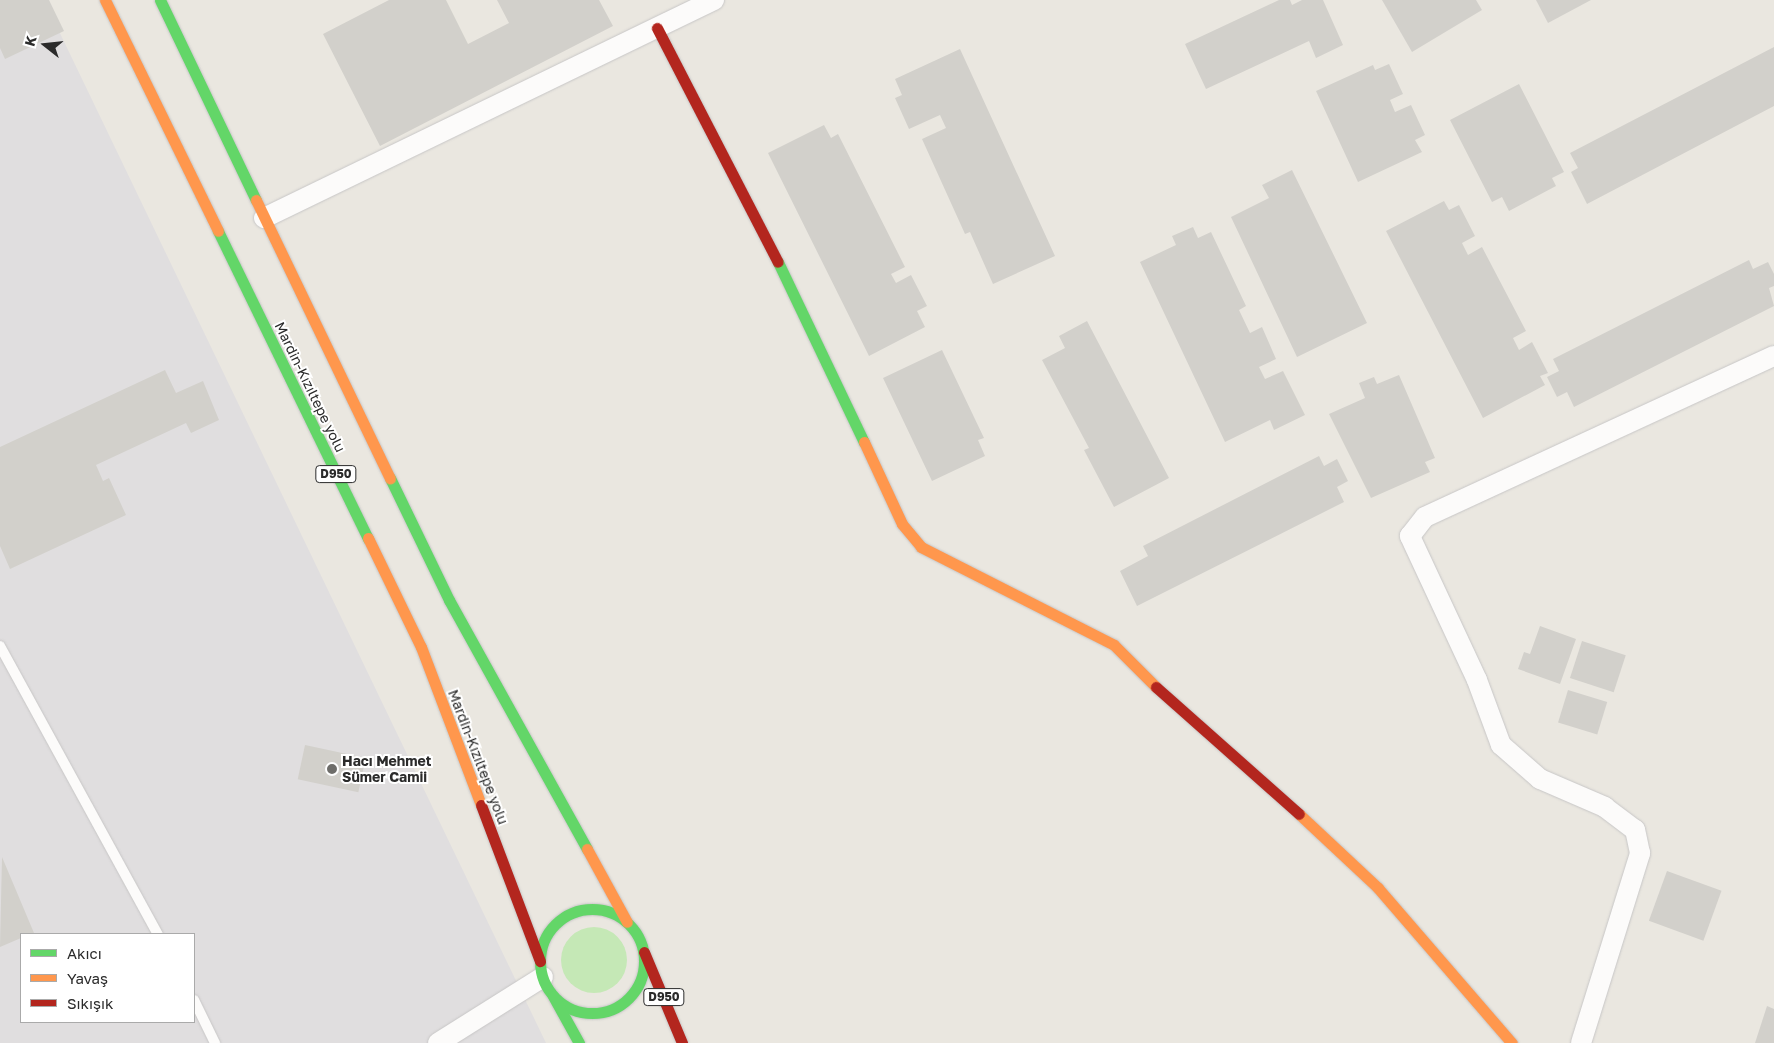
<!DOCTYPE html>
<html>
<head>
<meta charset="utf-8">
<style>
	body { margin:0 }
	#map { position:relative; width:1774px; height:1043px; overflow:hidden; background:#eae7e0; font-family:"Golos Text",sans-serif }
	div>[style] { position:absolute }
	.industrial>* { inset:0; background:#e0dedf }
	.green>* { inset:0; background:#c5e8b6 }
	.round { border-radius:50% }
	.building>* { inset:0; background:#d2d0cb; transform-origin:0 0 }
	.roads { filter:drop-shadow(0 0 1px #c7c6c6) drop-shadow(0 0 1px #c7c6c6) }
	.lane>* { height:10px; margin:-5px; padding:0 5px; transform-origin:5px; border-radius:5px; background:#fcfbfa }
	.street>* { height:20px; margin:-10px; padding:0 10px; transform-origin:10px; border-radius:10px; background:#fcfbfa }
	.fast>* { height:11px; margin:-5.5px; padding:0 5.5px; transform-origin:5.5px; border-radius:5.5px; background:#63d668 }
	.fast>.ring { margin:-5.5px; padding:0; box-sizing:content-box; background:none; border:11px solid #63d668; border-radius:50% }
	.slow>* { height:11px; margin:-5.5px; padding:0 5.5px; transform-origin:5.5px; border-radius:5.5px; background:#ff974d }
	.jam>* { height:11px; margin:-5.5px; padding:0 5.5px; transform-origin:5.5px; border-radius:5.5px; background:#b3261e }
	.dots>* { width:14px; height:14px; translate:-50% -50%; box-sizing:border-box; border:2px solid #fff; border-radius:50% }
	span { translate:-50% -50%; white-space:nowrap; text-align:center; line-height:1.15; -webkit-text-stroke:4px #fff; paint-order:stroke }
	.shield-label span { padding:1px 4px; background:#fff; border:1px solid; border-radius:4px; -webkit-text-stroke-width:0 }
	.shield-label { font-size:12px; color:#2b2b2b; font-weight:700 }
	.street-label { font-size:14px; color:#2b2b2b }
	.poi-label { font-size:14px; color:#2b2b2b; font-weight:700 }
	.left { translate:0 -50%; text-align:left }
	.legend { position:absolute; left:20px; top:933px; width:175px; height:90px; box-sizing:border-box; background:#fff; border:1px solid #aaa; margin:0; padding:6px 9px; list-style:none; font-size:15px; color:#2b2b2b }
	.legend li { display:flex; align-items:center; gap:10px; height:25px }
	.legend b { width:25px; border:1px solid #aaa }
	.north { position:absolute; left:20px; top:20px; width:50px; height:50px; -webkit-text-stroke:4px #fff; paint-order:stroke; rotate:286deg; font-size:14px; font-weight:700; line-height:20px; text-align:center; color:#2b2b2b }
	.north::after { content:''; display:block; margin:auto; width:18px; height:22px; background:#2b2b2b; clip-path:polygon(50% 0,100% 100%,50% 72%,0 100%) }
</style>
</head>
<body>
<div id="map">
	<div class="industrial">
		<div style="clip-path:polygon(evenodd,0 0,44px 0,546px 1043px,0 1043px,0 0,21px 934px,194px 934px,194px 1022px,21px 1022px,21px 934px)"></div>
	</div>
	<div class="green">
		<div class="round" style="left:561px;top:927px;width:66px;height:66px"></div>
	</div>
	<div class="building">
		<div style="clip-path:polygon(0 0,49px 0,64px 31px,5px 59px,0 48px)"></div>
		<div style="clip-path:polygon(389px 0,446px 0,468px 44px,509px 23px,497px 0,599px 0,613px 26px,380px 146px,323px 34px)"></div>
		<div style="clip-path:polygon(1279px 0,1290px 0,1292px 5px,1302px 0,1323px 0,1343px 45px,1316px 58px,1309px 41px,1206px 89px,1185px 44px)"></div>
		<div style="clip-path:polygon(1382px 0,1476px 0,1482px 10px,1412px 52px)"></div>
		<div style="clip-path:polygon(1536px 0,1591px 0,1548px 23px)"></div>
		<div style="clip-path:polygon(1774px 47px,1774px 106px,1587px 204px,1571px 172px,1578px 168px,1570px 153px)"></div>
		<div style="clip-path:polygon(960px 49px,1055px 256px,993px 284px,970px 232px,965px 234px,922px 139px,946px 128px,940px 115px,909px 129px,895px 98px,902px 95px,895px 79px)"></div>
		<div style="clip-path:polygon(1389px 64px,1403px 94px,1390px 100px,1395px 112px,1411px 105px,1425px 135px,1415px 140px,1422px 152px,1358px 182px,1316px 91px,1373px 65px,1375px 70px)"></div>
		<div style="clip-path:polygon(1519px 84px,1564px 172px,1552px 178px,1556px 186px,1509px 211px,1502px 197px,1492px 202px,1450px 120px)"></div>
		<div style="clip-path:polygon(824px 125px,831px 138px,838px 134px,905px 267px,891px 274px,896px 283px,911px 275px,927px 306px,917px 311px,925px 327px,869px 356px,768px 153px)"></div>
		<div style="clip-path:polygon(1292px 170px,1367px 323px,1297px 357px,1231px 217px,1269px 198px,1262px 185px)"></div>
		<div style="clip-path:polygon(1444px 201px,1449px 210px,1459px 205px,1475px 236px,1462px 243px,1468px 255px,1482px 247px,1526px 331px,1513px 338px,1519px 350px,1532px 342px,1548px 373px,1540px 376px,1545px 385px,1483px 418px,1386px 231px)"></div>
		<div style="clip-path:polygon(1193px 227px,1198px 238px,1211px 232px,1246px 306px,1239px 310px,1250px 333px,1262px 327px,1276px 359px,1259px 367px,1265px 379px,1283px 371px,1305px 415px,1274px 430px,1270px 420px,1225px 442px,1140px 262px,1176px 245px,1172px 236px)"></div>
		<div style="clip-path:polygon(1749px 260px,1753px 269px,1768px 262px,1774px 274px,1774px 286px,1769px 288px,1774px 306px,1574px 407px,1567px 392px,1557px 397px,1547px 377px,1559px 371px,1553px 359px)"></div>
		<div style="clip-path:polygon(1087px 321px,1169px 478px,1114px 507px,1084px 450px,1089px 448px,1042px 360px,1065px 348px,1059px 336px)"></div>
		<div style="clip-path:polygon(942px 350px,984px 438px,978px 440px,985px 456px,932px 481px,883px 378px)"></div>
		<div style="clip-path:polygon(165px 370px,176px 393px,203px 381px,219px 420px,191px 433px,186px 423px,96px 465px,103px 481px,109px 478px,126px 515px,10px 569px,0 546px,0 447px)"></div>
		<div style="clip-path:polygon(1399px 375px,1435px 458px,1425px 462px,1430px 472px,1371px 498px,1329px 414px,1365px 398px,1359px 383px,1374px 377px,1377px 384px)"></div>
		<div style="clip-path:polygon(1319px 456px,1324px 466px,1337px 459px,1348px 481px,1337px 487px,1344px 502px,1137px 606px,1120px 571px,1148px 556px,1143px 546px)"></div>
		<div style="clip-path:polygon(1540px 626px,1576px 639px,1560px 684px,1518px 669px,1524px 652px,1530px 654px)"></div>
		<div style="left:1582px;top:641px;width:46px;height:39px;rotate:18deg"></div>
		<div style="left:1568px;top:690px;width:41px;height:34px;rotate:17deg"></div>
		<div style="left:305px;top:745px;width:62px;height:35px;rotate:12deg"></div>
		<div style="clip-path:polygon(2px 857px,34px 933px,21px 934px,21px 938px,0 947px)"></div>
		<div style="left:1667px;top:871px;width:58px;height:53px;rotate:20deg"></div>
		<div style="clip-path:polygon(1767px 1006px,1774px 1009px,1774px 1043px,1755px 1043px)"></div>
	</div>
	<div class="roads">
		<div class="lane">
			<div style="left:0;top:646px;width:328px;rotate:61.3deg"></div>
			<div style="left:194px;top:1000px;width:48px;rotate:64deg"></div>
		</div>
		<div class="street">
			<div style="left:264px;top:218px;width:500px;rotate:-25.85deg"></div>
			<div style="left:438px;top:1043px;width:124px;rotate:-32.2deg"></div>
			<div style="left:1581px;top:1043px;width:199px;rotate:-72.7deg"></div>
			<div style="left:1640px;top:853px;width:24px;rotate:-102deg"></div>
			<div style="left:1635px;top:830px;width:38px;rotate:-143deg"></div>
			<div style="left:1605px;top:807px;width:71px;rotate:-156.7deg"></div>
			<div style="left:1540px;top:779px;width:52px;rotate:-138.9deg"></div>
			<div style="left:1501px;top:745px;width:69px;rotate:-110.3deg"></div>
			<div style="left:1477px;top:680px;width:159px;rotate:-115deg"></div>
			<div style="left:1410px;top:536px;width:24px;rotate:-52deg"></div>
			<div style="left:1425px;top:517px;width:384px;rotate:-24.8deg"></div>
		</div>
		<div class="fast">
			<div style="left:160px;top:0;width:222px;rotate:64.4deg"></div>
			<div style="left:218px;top:231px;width:342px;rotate:64deg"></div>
			<div style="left:778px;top:262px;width:199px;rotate:64.5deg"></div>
			<div style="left:390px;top:478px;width:136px;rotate:64.2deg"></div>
			<div style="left:449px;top:600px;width:285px;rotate:61deg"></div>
			<div class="ring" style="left:540px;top:909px;width:93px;height:93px"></div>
			<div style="left:553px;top:996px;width:54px;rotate:61deg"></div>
		</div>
		<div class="slow">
			<div style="left:105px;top:0;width:257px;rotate:63.9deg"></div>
			<div style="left:256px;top:200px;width:309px;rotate:64.3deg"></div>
			<div style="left:864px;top:442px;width:90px;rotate:65.1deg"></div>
			<div style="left:902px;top:524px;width:30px;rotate:50deg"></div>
			<div style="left:921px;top:547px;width:216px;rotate:26.9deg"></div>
			<div style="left:1114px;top:645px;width:59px;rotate:45deg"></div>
			<div style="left:368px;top:538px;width:121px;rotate:64.1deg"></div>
			<div style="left:421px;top:647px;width:169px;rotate:69.2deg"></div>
			<div style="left:1299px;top:814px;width:108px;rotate:43.1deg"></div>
			<div style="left:1378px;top:888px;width:205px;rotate:49.2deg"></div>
			<div style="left:587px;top:849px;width:83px;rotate:61.3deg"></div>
		</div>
		<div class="jam">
			<div style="left:657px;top:28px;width:263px;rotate:62.7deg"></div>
			<div style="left:1156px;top:687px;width:191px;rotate:41.6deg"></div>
			<div style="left:481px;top:805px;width:167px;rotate:69.3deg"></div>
			<div style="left:644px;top:952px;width:99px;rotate:67.3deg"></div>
		</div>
	</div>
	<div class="dots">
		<div style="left:332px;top:769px;background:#6e6d6a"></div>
	</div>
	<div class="shield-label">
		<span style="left:336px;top:474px">D950</span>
		<span style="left:664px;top:997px">D950</span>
	</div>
	<div class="street-label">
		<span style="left:310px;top:387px;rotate:64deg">Mardin-Kızıltepe yolu</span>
		<span style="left:478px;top:757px;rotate:69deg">Mardin-Kızıltepe yolu</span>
	</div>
	<div class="poi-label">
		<span class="left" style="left:342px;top:769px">Hacı Mehmet<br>Sümer Camii</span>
	</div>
	<ul class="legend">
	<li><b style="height:6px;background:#63d668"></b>Akıcı</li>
	<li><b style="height:6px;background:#ff974d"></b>Yavaş</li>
	<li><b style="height:6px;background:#b3261e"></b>Sıkışık</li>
	</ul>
	<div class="north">K</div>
</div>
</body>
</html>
